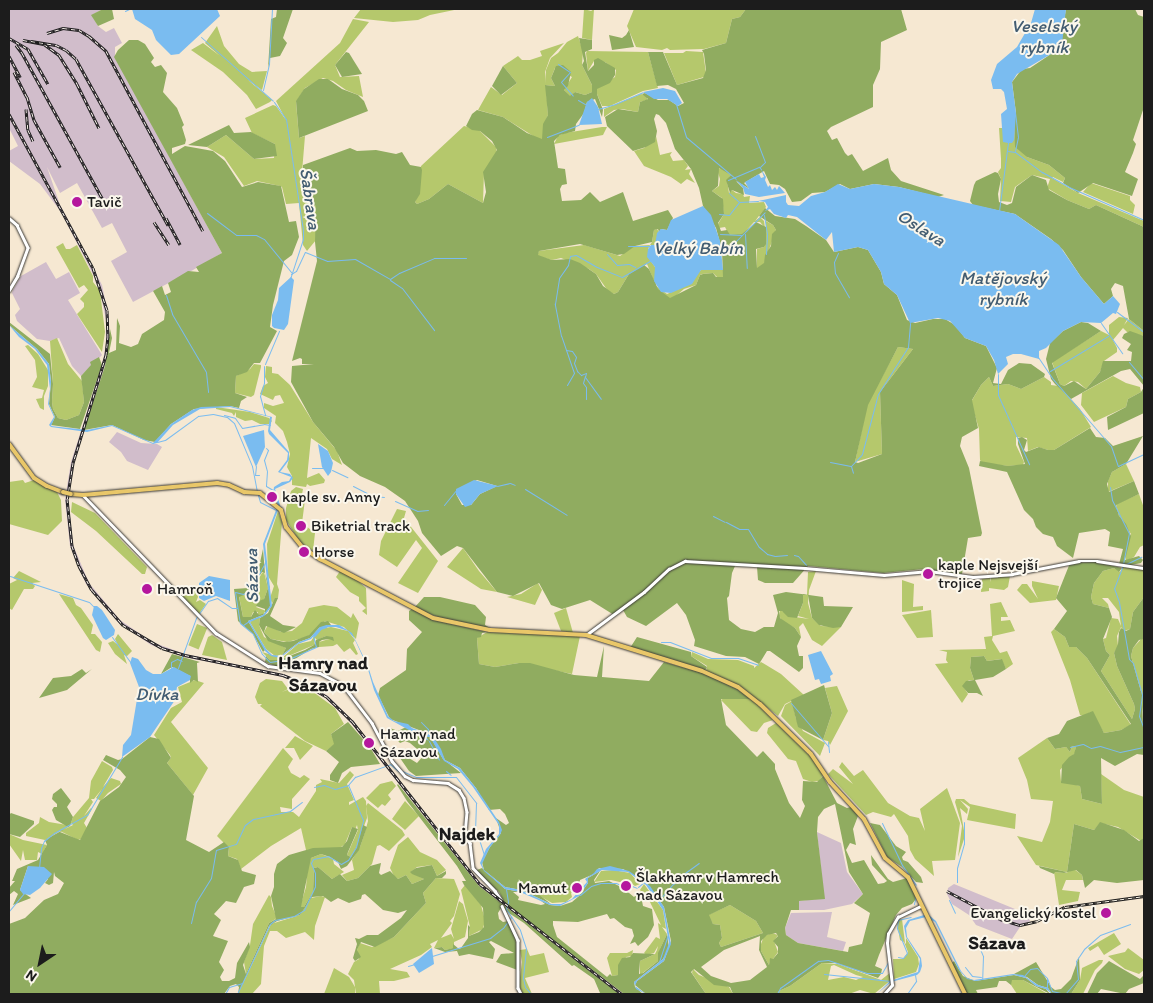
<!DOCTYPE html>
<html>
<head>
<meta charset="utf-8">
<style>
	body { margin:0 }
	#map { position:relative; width:1153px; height:1003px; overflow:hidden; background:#f6e8d2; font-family:Itim,sans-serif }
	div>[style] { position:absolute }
	.industrial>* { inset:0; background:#d1bdcb }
	.green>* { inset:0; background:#b5c86c; transform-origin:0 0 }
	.forest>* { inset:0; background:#90ac60 }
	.water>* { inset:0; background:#7abcf0 }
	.stream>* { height:1px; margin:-0.5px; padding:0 0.5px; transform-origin:0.5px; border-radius:0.5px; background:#7abcf0 }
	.river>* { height:3px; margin:-1.5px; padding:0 1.5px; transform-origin:1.5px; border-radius:1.5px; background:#7abcf0 }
	.roads { filter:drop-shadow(0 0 1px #3d3b37) drop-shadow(0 0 1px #3d3b37) }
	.minor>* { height:2.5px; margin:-1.25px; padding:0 1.25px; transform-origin:1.25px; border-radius:1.25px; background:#fff }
	.major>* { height:4px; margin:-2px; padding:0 2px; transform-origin:2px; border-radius:2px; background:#e9c769 }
	.rail>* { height:3px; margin-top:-1.5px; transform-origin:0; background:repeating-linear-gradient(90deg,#fbf7ec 0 4px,#1c1c1c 0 8px); box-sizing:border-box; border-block:1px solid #1c1c1c }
	.bridges { filter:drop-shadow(0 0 1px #3d3b37) drop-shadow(0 0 1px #3d3b37) }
	.major-bridge>* { height:4px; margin:-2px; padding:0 2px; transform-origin:2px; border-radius:2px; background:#e9c769 }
	.dots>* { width:14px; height:14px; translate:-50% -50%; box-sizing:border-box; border:2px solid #fbf7ec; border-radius:50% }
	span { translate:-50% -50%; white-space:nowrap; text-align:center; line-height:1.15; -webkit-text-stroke:4px #fbf7ec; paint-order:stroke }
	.poi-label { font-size:16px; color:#1c1c1c }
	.left { translate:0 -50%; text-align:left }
	.right { translate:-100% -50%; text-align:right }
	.water-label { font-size:18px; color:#425c71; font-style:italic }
	.quarter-label { font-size:19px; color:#1c1c1c; font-weight:700 }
	.frame { position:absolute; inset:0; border:10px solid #1c1c1c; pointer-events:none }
	.north { position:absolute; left:15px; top:938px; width:50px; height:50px; -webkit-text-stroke:4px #fbf7ec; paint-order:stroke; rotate:214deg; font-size:14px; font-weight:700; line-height:20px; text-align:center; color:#1c1c1c }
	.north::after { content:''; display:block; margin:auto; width:18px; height:22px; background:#1c1c1c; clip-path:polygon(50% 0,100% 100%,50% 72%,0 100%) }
</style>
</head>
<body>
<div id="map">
	<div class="industrial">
		<div style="clip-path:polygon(9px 9px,103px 9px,92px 15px,98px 26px,106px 32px,114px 28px,122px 43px,115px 47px,115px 57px,222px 253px,193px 270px,133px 302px,111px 261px,127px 252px,112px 223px,102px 228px,77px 183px,60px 193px,47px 167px,60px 205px,102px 285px,109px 319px,109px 344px,105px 366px,74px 463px,68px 499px,73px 545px,89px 583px,120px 620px,152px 642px,185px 654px,283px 674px,304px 682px,328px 696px,353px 721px,477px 879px,495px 896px,624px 994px,619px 994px,479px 886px,351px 723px,326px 698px,303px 685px,283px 677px,184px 657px,151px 645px,118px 622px,86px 584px,70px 546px,65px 499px,71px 462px,102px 365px,106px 344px,106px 320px,99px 286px,61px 212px,40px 184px,9px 161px,9px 151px,18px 146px,9px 128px)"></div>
		<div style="clip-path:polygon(46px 262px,56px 279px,69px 272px,80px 293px,68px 300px,102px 355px,81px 376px,72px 366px,59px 338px,50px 341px,37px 339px,17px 321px,15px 315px,20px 309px,12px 293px,13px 290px,21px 276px)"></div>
		<div style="clip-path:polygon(117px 432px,141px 443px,157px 444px,162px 447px,148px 470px,127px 461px,121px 452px,109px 442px)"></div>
		<div style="clip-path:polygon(817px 832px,841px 843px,847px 872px,863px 894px,852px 904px,824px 910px,799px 910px,799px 901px,824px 898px)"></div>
		<div style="clip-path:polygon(954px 884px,1027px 914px,1030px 921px,1020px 927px,1012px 939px,976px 925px,969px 915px,952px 904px,947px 894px,948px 888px)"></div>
		<div style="clip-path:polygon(832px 912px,827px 937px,846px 942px,843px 951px,798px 943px,786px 935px,785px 928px,791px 913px)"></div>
	</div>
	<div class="green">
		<div style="clip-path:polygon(361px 9px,459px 9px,430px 15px,418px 20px,393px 22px,354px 18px)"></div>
		<div style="clip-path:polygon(584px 9px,591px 11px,594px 9px,592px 40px,582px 38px)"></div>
		<div style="clip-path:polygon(634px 9px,746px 9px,740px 17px,732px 19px,726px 43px,704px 49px,670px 50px,667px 48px,662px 50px,636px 47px,627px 26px)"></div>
		<div style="clip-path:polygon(353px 19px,369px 22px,335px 65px,340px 77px,359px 76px,363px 97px,346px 90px,333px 81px,323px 78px,305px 88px,296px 102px,299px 138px,305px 136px,301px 184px,308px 203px,316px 206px,316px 240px,307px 251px,303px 245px,299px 203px,286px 204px,282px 187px,280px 186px,257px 181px,244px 186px,224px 157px,207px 147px,226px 135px,254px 159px,274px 158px,275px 144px,252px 133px,245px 118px,273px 105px,276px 106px,286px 120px,276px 101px,340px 43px)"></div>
		<div style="clip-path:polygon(217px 26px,224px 46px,239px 64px,252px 72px,267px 71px,262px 90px,248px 80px,272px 100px,270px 102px,256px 109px,247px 95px,223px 72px,191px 50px,203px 43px,220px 56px,205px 43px)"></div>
		<div style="clip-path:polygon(578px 36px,583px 51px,582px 65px,592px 85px,592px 92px,585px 95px,575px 92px,570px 97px,564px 90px,572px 77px,555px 68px,551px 78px,555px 86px,545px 85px,546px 70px,551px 58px,558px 53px,567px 42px)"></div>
		<div style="clip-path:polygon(564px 43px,550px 58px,545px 72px,548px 115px,543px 126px,547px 141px,538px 139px,503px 117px,478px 110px,491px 87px,502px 95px,517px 83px,503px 66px,518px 56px,522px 60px,530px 60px,542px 56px,540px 51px)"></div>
		<div style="clip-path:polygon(587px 51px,648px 52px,658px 88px,643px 91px,610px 106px,602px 106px,597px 94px,597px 88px,615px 77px,616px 70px,605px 62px,594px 61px,588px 71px,586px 53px)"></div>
		<div style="clip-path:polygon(686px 51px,703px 52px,706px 73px,704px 77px,677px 85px,664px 53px,683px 53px)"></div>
		<div style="clip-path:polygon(641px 94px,647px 96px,647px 100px,640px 102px,638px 112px,622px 109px,614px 110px,604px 117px,604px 109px)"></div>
		<div style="clip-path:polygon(464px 126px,479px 130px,496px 147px,497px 153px,484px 172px,483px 203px,448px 184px,429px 199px,417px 204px,415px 202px,419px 189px,421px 166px)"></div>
		<div style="clip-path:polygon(602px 127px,607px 127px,603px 135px,554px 144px,558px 136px,565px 133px)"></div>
		<div style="clip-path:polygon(999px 128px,1003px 128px,1014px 140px,1015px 129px,1027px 157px,1049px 165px,1065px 178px,1063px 182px,1053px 177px,1052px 178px,1078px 193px,1144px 221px,1144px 227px,1096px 205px,1089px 209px,1067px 200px,1047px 188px,1050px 179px,1032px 175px,1015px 187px,1011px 202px,1000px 201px,1001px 179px,998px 172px,1001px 168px,1001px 159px)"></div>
		<div style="clip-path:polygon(656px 136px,660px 155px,672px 152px,670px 155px,673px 161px,684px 160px,688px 166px,685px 170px,691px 169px,689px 174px,695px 183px,687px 179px,681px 184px,671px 177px,644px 166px,634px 151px,644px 148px,655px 140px)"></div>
		<div style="clip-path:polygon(721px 168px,731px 175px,727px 180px,729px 193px,732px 190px,736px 193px,743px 194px,744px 197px,750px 196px,749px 203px,764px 202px,766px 207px,755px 221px,760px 217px,764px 221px,765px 228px,760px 222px,754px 222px,743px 234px,733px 236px,729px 235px,725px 227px,719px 228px,718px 224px,724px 214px,722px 198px,712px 191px,719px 186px,720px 179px,717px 169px)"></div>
		<div style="clip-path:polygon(1091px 183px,1130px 196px,1130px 200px,1135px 205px,1133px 214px,1083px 192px)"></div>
		<div style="clip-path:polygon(766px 221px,773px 225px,776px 230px,764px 264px,757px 269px,757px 249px,764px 247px,766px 241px)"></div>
		<div style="clip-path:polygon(657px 229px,659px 232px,655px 245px,650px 245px,648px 249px,648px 257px,655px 267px,656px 286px,667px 294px,681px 288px,701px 270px,723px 270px,723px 277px,717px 277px,713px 273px,702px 274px,700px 275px,696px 285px,684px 289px,670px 301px,658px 291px,647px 264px,629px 274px,618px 292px,614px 294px,608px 291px,596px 274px,589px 269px,561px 258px,552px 260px,537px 256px,539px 251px,584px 245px,620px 256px,634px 246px,650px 245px,652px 242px,654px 230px)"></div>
		<div style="clip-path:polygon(63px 243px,66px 249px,70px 249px,77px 245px,93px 276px,93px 282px,100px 291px,105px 332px,102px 352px,77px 314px,84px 307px,84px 303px,80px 299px,88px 290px,84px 285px,79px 288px,56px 247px)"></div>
		<div style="clip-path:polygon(1119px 317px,1128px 318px,1124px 325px,1129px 319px,1144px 331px,1144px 336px,1127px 332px,1123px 328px,1113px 340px,1117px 348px,1117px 352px,1104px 361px,1100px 372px,1086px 389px,1078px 382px,1071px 381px,1064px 386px,1060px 384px,1052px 362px,1101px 331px,1109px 335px,1109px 325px)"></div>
		<div style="clip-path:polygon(57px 338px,68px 364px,82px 381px,84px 402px,79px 415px,66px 420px,58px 418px,53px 409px,52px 402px,53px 384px,50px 341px)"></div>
		<div style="clip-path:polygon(28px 345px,38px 354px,48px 370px,48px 386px,44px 396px,44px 410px,40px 408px,36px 399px,42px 398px,44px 390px,32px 387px,37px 377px,35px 360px,25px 346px)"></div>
		<div style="clip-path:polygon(898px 347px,913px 349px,880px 392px,882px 454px,855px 462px,867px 405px)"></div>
		<div style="clip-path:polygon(254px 364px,261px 365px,261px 367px,254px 395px,251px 397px,235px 393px,236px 376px,250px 369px)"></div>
		<div style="clip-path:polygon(266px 366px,272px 367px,272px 373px,278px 374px,290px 385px,313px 422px,337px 451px,342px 465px,332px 459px,327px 449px,311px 438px,307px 478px,319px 473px,325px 480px,324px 483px,310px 486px,307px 484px,306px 487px,292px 485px,292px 476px,287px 467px,290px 454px,287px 442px,283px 431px,275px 423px,276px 416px,264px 408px,264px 403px,273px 406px,284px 403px,280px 395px,275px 396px,273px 400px,260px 394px,263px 386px,268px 383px,265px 377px)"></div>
		<div style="clip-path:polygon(1113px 376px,1126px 383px,1140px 387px,1141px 392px,1128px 399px,1126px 407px,1094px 422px,1081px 405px,1082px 393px)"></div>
		<div style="clip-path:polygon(989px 377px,993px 386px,1008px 384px,1021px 389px,1044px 377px,1051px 382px,1051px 385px,1059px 386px,1080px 409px,1091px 427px,1054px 450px,1048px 450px,1038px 447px,1028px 451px,1027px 438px,1016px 437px,1016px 445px,1024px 462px,1023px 465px,1008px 466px,982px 463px,980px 460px,979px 429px,971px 402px,981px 385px)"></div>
		<div style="clip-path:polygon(216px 407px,250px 412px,269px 418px,272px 421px,269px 424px,260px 424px,252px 420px,245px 421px,236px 417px,236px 412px,234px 416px,232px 413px,216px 409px)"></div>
		<div style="clip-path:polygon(1126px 464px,1134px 481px,1108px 492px,1108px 481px,1112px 472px)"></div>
		<div style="clip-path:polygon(23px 480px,25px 483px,34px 480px,57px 492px,61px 500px,62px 521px,48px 535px,9px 524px,9px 482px)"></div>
		<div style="clip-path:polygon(296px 487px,303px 489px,301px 499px,305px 500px,302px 523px,315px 533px,313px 551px,300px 542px,286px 520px,286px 508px,291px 491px)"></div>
		<div style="clip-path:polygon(1139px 494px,1144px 508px,1144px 545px,1140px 547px,1134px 557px,1126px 561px,1126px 551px,1131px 534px,1119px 516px,1116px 504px)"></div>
		<div style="clip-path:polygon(72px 502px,95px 513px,147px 567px,145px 574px,142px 574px,96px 531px,71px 512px)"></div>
		<div style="clip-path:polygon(397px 509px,406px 511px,404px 518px,438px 561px,418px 593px,398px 583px,422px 548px,416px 540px,397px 567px,379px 555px,381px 541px)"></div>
		<div style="clip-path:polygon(278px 511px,282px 522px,277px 584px,279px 590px,278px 598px,272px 603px,270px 598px,274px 586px,268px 576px,267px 544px)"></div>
		<div style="clip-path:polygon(463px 548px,479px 571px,497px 592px,481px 589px,447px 567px)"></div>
		<div style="clip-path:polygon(1123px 567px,1144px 569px,1144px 597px,1133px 612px,1130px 629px,1124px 631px,1121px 627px,1117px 636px,1118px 646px,1114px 653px,1117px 666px,1134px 704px,1135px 709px,1132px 719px,1101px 671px,1110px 655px,1106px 651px,1103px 639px,1106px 638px,1111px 618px,1118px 619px,1121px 626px,1119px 612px,1108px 598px,1102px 598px,1108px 604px,1109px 608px,1093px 604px,1091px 597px,1094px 583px,1103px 571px,1114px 568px,1120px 572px)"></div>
		<div style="clip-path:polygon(19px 571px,41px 582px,32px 583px,35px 586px,33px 589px,24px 589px,12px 610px,9px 608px,9px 584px,17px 580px,13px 578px)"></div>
		<div style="clip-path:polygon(340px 571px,358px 581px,366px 588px,367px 615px,362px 611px,366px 608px,359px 601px,359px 597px,350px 592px,336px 577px)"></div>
		<div style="clip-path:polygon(816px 571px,809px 590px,808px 603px,812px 618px,821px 626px,841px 627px,822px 646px,812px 640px,803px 623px,799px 627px,801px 637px,795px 628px,783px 622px,779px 616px,780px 610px,795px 617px,809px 619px,798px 616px,803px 603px,803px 594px,807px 595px,808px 572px)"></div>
		<div style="clip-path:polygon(264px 572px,268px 588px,264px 599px,256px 607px,266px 611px,262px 615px,258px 615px,258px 612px,253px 612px,251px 617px,243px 617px,239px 596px,251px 592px,262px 573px)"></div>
		<div style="clip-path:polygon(1010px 576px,1008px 587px,1004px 590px,989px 588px,989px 591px,981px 592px,982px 579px,990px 578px,990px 582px,991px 578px)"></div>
		<div style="clip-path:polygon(902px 580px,914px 584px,913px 607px,923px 606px,923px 610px,902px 612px)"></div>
		<div style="clip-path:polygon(1032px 581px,1059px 586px,1056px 600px,1030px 603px,1017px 590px,1022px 584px,1027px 584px,1038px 599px,1032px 586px)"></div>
		<div style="clip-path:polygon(538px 583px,542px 590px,535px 605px,507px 597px,521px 594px)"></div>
		<div style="clip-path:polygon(195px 585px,198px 597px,196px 602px,200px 600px,206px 604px,199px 614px,180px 595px)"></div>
		<div style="clip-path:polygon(59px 594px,73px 598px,76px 605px,81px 608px,93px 625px,91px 634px,95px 634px,102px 642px,100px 652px,96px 650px)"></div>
		<div style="clip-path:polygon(1001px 602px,1008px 617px,1001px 617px,1001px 621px,1010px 620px,1015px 631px,993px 636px,992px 640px,1000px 653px,1007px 651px,1013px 664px,1006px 669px,1001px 659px,987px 661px,984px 656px,971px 657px,970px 668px,974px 680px,969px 680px,963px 686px,968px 694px,962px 703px,935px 664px,948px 663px,946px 660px,947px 652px,939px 650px,986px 649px,984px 637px,992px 636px,990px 604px)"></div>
		<div style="clip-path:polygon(324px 605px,337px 607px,351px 618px,353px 613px,359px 623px,356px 639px,344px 627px,325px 621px,307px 637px,287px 642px,271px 639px,264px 632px,268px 625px,281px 632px,292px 631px,302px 623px,309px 608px)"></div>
		<div style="clip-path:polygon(566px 608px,573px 633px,561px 631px,554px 613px)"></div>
		<div style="clip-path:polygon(931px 610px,933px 637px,917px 638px,902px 615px)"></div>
		<div style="clip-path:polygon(256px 618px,260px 618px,259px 625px,264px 637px,286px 648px,282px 655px,275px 656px,266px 649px,250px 622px)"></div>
		<div style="left:197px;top:624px;width:11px;height:23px;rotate:22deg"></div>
		<div style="clip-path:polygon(331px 627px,348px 631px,355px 640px,353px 643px,358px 654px,356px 655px,350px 648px,344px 652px,337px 644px,333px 646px,319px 647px,319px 642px,329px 639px,326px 636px,317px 640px,315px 638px,314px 645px,279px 660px,270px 660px,262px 652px,282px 658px,298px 644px,311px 641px,319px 629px)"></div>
		<div style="clip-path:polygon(1054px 629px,1065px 637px,1069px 647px,1076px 647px,1087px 658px,1131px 725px,1121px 730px,1104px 733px,1091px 712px,1084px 716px,1080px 715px,1070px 680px,1051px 632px)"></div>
		<div style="clip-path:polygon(487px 632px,580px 636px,572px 674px,519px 663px,495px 667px,479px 664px,477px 638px)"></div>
		<div style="clip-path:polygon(118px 634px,132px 651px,127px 656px,124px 655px,127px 664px,115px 654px,108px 643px,113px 641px,118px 645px,115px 639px)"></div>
		<div style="clip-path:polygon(212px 635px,222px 642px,227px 660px,202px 655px,208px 637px)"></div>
		<div style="clip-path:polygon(1142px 638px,1144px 639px,1144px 717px,1141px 702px,1141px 691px,1131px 656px,1133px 648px)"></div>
		<div style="clip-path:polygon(692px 652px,708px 659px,738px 660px,754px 666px,754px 668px,761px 662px,781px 674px,804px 695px,785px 704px,778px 716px,741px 687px,706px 671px,707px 666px,691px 656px)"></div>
		<div style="clip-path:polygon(266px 679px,282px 681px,288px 689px,282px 692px,297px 686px,301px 690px,312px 691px,335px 708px,344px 724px,331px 734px,335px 744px,326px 751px,305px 741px,260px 706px,262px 704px,258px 704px,255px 697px,260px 683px)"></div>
		<div style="clip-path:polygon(195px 680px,204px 683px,171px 722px,208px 768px,193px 795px,167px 763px,171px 758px,170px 755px,154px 735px,171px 708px,182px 702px,178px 687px)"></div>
		<div style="clip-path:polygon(837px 686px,848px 711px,830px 745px,828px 741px,823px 740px,832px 713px,825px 688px)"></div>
		<div style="clip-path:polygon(724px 698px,752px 699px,773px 720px,764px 723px,757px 732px,751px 731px,721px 700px)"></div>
		<div style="clip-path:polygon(792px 701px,796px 719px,803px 731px,825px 743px,820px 756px,781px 716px,785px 705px)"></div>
		<div style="clip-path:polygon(776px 723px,815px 761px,823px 775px,819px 781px,812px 782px,803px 779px,796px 761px,788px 759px,767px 733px,768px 728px)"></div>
		<div style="clip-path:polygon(295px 736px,313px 746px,300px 760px,294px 748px,285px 748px)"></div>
		<div style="clip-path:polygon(1047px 738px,1055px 749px,1066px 747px,1070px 752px,1072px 746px,1076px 747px,1075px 753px,1060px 770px,1061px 781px,1080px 786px,1082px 799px,1102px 804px,1101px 774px,1124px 790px,1144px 797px,1144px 838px,1141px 841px,1118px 827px,1100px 823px,1094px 830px,1074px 824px,1067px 872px,1036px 865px,1017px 836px,1042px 842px,1050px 822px,1053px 801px,1031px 799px,1027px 780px,1018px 758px)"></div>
		<div style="clip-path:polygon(283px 748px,293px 759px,288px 767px,291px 773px,300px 778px,304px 775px,310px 779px,292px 799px,292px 809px,280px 807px,281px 812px,293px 812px,299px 817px,316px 791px,316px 785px,322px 782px,320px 779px,339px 783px,350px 771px,354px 775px,347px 784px,354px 800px,349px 802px,349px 805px,363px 797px,366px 801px,367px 818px,357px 845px,351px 857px,347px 855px,358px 830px,357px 825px,355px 830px,352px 827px,345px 844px,340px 848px,306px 850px,301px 828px,271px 846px,241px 869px,237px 859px,228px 856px,229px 848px,217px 836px)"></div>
		<div style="clip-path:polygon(102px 761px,112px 767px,113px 770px,103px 787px,111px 778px,120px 781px,121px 784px,108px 793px,101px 801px,96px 798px,102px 789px,94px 799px,91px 799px,93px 802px,84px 816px,91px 808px,92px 809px,84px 823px,87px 828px,81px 839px,78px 840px,60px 831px,45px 840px,26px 836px,26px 833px,39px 823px,40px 817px,49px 822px,67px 825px,68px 827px,61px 831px,73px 825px,71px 823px,73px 817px,89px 798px,91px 781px)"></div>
		<div style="clip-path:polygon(842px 762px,854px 776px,863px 770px,888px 803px,910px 816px,919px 818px,925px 831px,920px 809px,947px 788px,960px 823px,955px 860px,932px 861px,934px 876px,915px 859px,910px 850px,908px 836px,894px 814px,891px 817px,873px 812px,866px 815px,828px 774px,833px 769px,853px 784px,839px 767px)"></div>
		<div style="clip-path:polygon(392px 781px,396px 786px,388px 795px,391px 799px,385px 806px,382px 804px,378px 808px,366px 798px,380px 784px)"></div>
		<div style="clip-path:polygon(956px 799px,964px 799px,970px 804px,1016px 814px,1015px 829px,967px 820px,970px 807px,960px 800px,968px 809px,967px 814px,960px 808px,965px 836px,958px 857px,962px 826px,955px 802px)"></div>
		<div style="clip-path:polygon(405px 801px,419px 816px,405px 830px,392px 819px)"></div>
		<div style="clip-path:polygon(368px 803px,402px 830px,405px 835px,389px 851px,380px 845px,377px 846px,372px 864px,358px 878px,347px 881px,342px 875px,354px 870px,352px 860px,360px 847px,365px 832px,368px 821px,366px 806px)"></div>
		<div style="clip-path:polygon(9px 834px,23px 840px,47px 845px,42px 854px,38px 852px,37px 860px,25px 860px,23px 850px,21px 861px,9px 844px)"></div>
		<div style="clip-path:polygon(408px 837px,420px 852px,437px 860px,446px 870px,437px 876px,432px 865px,417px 867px,411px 872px,424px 879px,412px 884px,406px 875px,398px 879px,394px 876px,390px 868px,398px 845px)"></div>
		<div style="clip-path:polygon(321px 854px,333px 859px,334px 864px,344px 872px,332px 879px,318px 867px,314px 868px,313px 892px,304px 907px,300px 907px,306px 887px,308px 863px,311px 858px)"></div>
		<div style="clip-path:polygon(1074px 869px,1082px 875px,1083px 880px,1066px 880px,1062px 890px,1080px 892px,1078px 901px,1059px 905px,1054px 872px,1066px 873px)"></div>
		<div style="clip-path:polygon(613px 870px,630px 873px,640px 884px,635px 886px,627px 880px,624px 883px,611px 880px,594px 882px,601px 871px)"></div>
		<div style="clip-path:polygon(436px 878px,454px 879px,460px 894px,454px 916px,450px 921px,452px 923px,441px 938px,451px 934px,454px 939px,451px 929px,459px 901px,463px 904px,468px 921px,465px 937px,454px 942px,454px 948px,445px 950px,442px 947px,434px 948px,438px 940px,430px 944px,432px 947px,421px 955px,390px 969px,407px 972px,410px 977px,394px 981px,379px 981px,380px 994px,356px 994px,354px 980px,348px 974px,354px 962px,359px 959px,357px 950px,360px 943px,372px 947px,394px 937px,426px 903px,423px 893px)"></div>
		<div style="clip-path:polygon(584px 884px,571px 893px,572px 897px,566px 902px,552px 903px,538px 895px,562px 894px)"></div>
		<div style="clip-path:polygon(644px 884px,663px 910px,666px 929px,662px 927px,667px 934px,660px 949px,658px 961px,640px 975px,640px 961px,655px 954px,657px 950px,658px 946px,654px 953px,646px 955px,644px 953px,656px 937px,660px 939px,658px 923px,661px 925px,650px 902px,640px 890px)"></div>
		<div style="clip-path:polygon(465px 885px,481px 905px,485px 920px,483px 929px,469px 936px,470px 927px,461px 890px)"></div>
		<div style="clip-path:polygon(269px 895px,271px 897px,272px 906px,277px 918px,269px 923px,246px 974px,244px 962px,250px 945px,253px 924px)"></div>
		<div style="clip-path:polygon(321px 896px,325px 897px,315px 926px,314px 940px,305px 932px,286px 938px,277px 931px,270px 931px,264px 946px,261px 984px,252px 994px,238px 994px,271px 924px,300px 915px,311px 898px)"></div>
		<div style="clip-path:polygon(730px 905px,756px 921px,763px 933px,721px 947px,719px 943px,722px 938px,720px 925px,713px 924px,708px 915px)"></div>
		<div style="clip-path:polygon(902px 919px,905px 943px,906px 944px,906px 938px,918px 957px,919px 964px,916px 972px,894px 979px,893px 959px,903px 959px,908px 952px,904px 942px,900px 940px,898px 929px,897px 920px)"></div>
		<div style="clip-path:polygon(772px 933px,778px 935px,774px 941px,778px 952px,773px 959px,770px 960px,769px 965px,761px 951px,761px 944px,764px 936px)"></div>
		<div style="clip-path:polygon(1114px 933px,1121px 944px,1104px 955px,1098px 946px,1090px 951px,1088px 948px)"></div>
		<div style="clip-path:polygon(1128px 948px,1144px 960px,1144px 970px,1139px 974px,1125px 969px,1108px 956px,1125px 952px)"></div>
		<div style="clip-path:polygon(527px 949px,530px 956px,544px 953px,549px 972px,525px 978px,532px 994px,523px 994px,519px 985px,522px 962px,520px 950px)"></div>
		<div style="clip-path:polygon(633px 950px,632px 956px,626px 957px,618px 975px,612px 976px,607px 958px,610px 953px,627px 953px)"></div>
		<div style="clip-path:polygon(1099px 960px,1103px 960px,1102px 963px,1095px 970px,1083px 994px,1071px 994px,1080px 980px,1082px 968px)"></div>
		<div style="clip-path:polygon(evenodd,822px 963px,838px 964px,881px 980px,891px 972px,891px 980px,874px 994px,860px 990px,849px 994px,777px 994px,779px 991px,790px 986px,822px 963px,834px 965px,856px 975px,863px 977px,856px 980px,844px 977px,828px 980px,831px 966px,834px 965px)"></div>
		<div style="clip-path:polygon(334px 968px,349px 977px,355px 987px,355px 994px,324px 994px)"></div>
		<div style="clip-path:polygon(693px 969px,699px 975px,729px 987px,733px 994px,706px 994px,692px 973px)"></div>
		<div style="clip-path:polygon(1011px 980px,1023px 980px,1048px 994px,1017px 994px,1011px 985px)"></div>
	</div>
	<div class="forest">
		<div style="clip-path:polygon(103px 9px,112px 9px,114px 19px,98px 26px,91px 15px)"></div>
		<div style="clip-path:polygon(277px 9px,293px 9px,283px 38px,287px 43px,280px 56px,270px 58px,268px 69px,271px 19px,276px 17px)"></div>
		<div style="clip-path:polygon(evenodd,746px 9px,901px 9px,907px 30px,881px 42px,880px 69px,873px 85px,873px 107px,831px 127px,827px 131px,832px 140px,837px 138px,845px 153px,848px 156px,852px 154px,863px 171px,888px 158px,891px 170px,901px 181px,944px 195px,938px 197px,899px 187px,874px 184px,850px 189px,840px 184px,825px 192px,812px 193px,801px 201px,792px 202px,785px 189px,779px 185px,770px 184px,764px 171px,744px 183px,750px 189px,736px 181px,743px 188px,744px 195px,732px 190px,730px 193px,726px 180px,731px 175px,719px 168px,718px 186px,712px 191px,723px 199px,724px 214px,718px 223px,721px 231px,727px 230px,730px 235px,742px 234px,756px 222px,766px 227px,766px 244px,764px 247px,756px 249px,757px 268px,764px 263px,765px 255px,771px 246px,772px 234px,776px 230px,773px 225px,759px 216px,765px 208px,775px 216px,795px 219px,806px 226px,826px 240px,834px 252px,858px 247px,868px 250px,881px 272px,884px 284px,897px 295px,907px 320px,915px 323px,933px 319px,945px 319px,955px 325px,965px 338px,986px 346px,997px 368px,993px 383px,1001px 384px,1008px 370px,1019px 363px,1031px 364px,1045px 374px,1044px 377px,1021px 389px,1008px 384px,993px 386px,989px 377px,981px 385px,972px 400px,978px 428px,962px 437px,960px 446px,969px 468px,982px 533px,981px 536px,968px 538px,962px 574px,924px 569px,883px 573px,808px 566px,793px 583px,765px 583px,758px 580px,757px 567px,740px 565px,735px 566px,732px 573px,729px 596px,727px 598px,729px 620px,741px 629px,755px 632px,764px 627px,774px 627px,778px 613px,773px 595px,786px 592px,809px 595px,823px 597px,824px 606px,853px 607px,841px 627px,833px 628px,819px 625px,812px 618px,808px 595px,803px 595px,803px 603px,797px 618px,788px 617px,782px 611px,779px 611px,780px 618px,795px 628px,801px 637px,797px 646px,799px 656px,803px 656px,803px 668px,799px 672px,770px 651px,767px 651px,759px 664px,745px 657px,726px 656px,694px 646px,695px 640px,686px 615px,677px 603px,646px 626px,627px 617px,623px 610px,614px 615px,590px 600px,562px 609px,551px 605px,539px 583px,513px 596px,497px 592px,463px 548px,457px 546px,441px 556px,422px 533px,418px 521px,405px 501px,385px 487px,360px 476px,343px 463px,334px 447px,313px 422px,291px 382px,292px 366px,314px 364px,302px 364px,302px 359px,300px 358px,292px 361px,317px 261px,315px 242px,316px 206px,308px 203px,302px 188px,303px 165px,350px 148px,357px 151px,376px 150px,396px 154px,402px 152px,410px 165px,421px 167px,422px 170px,420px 194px,415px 202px,417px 204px,429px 199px,448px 184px,483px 203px,486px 192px,483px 172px,497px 150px,492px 141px,480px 131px,472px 130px,466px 126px,472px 114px,477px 110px,503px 117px,527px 133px,542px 139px,543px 124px,548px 115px,545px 85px,555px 86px,551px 78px,556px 66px,563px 65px,571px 72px,568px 86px,564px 90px,570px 96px,575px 92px,585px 95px,592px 92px,592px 85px,582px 65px,584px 61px,579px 38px,592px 40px,592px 49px,585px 52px,588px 71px,594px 65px,594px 60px,598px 58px,615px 68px,615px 75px,610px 83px,597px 89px,597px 94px,603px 110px,602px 117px,595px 99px,587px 102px,584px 113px,576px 124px,575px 131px,560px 135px,554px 141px,558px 168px,565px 169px,567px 184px,562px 185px,560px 189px,562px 201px,581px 200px,590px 192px,600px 202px,623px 192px,633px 221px,668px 210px,673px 218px,667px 230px,661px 229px,659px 232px,658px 229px,654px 230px,652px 242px,635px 246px,624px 254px,617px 255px,580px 244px,539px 251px,538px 255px,552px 260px,570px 259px,580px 263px,596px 274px,603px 286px,614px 294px,618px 292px,629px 274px,644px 265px,649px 269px,658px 289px,670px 298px,696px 285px,700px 275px,703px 274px,713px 273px,716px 277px,723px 277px,722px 250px,716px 228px,703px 206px,699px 188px,691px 169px,675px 149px,666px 123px,659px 115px,656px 114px,654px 119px,657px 131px,655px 142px,646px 147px,633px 151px,607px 126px,605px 117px,618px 109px,638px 112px,640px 102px,648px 99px,642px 94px,645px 93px,658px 100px,669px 100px,678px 106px,684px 103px,676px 89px,668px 85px,657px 86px,648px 52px,663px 52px,677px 85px,703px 78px,706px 70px,704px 54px,702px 50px,726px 43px,732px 19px,740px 17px,746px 9px,898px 347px,913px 349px,880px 392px,882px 454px,858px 463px,855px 462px,868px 405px,898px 347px,746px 9px,477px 480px,497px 486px,480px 494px,471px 505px,462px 505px,456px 494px,456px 490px,477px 480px)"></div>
		<div style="clip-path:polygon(1066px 9px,1135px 9px,1138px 15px,1144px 17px,1144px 107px,1133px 140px,1136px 144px,1133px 153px,1125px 172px,1138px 179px,1132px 196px,1093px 183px,1078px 193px,1063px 183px,1065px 178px,1049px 165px,1027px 157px,1015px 147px,1014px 123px,1016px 113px,1012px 82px,1022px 69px,1030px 68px,1051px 54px,1058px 54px)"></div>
		<div style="clip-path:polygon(629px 30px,634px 47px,612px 50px,609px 35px,622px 38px,626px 35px)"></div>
		<div style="clip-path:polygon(129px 40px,138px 40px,145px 44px,154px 58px,151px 62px,155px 67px,161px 65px,167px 73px,163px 92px,177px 108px,184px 125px,182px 127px,186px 140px,185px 144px,172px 148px,172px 154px,185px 146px,213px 151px,225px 161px,242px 187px,258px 182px,281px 186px,289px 222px,296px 221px,299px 237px,292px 255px,284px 261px,273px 305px,270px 327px,277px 331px,260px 363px,254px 363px,247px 372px,236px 376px,235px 393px,247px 397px,241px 401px,239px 408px,230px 406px,194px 409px,171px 424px,155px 442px,144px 440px,112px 425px,84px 430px,105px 366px,110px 329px,112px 338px,109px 353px,116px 350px,117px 318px,120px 326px,119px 343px,131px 347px,138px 344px,142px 334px,164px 320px,165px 312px,153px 291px,162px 286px,165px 295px,171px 292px,168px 283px,188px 271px,199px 272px,196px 267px,222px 253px,114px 57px,118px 50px)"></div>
		<div style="clip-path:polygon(346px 52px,349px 53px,362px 74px,342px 77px,335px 65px)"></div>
		<div style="clip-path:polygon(503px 66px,517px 83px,501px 95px,492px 86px)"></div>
		<div style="clip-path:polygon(319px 79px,328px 79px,342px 89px,358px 95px,364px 101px,368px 111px,299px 138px,296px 101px,304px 89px)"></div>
		<div style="clip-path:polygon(229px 125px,234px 133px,251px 132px,275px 144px,277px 156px,254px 159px,226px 135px,207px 147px,188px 145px)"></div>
		<div style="clip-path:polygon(995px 172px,998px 173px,1001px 179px,998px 194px,999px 202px,1007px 205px,1012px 203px,1016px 187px,1032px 175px,1046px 180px,1049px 190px,1067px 200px,1089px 209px,1096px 205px,1144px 227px,1144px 331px,1129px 319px,1123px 286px,1115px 283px,1111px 289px,1113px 296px,1104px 304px,1081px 277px,1063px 250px,1051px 239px,1015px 214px,973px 205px,970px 201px,974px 185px,976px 181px)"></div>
		<div style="clip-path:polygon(9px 322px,50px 354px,53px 384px,52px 402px,53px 409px,58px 418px,66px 420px,79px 415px,84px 402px,81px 376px,91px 365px,90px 362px,99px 357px,102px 365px,80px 429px,51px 425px,55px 417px,49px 404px,51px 382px,49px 364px,37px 349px,9px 325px)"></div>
		<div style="clip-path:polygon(1081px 322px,1088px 323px,1101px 331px,1052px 363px,1060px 384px,1064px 386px,1074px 381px,1086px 389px,1100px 372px,1103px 361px,1131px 361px,1132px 352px,1127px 350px,1131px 344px,1122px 338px,1124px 334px,1130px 331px,1144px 336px,1144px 386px,1130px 369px,1121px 371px,1071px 399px,1055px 384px,1051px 379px,1046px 359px,1050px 343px,1063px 331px)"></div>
		<div style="clip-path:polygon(1144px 387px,1144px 413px,1108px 430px,1107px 417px,1126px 407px,1128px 399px,1141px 392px)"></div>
		<div style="clip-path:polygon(1090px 428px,1096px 437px,1105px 438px,1113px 446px,1143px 436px,1126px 464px,1112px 472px,1107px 484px,1109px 492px,1134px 481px,1139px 494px,1116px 505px,1119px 516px,1126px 524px,1131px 536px,1125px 560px,1139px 556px,1143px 560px,1141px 563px,1126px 566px,1119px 564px,1123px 549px,1108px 546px,1110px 532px,1105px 529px,1079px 533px,1073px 558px,1057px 546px,1053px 537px,1043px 534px,1036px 527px,1033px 519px,1024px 510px,1007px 472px,979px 466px,980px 461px,1008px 466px,1025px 464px,1018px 444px,1018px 438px,1022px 437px,1027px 440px,1024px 450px,1026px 452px,1039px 447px,1048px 450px,1054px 450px)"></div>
		<div style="clip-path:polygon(263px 549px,265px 573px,270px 588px,270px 606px,267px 612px,263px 615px,248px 621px,265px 650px,263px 652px,253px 634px,238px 621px,234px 589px,248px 588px,251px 592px,239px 597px,243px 617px,251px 617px,255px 610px,259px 615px,265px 613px,265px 609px,256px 606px,259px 601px,264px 599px,268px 588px,265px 573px,262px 572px,260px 575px,259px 567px)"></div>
		<div style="clip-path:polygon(1097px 562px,1122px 568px,1119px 572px,1114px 568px,1103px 571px,1094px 583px,1091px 597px,1093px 604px,1109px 608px,1112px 617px,1103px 639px,1106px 651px,1110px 655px,1101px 671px,1132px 719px,1135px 709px,1134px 704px,1117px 666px,1114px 653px,1118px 644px,1119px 632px,1121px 628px,1126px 631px,1130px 629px,1133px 612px,1144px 597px,1144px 639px,1139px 640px,1133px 648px,1131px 656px,1142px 695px,1144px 755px,1137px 754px,1115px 766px,1101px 758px,1102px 804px,1082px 799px,1080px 786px,1061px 783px,1062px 765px,1069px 757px,1074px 754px,1076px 747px,1072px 746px,1070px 752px,1066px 747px,1055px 749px,1047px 738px,1059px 734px,1067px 721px,1093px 711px,1104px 733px,1121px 730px,1131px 724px,1087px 658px,1076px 647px,1069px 647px,1065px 637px,1054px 629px,1067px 611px,1056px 598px,1070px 563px)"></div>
		<div style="clip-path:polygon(424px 597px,440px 597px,475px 605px,486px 617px,485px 625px,490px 628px,443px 619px,414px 608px)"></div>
		<div style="clip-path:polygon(275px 598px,278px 598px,270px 616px,283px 625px,296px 627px,284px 633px,266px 626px,264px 632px,271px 639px,284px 642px,293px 641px,309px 635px,321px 622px,328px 621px,331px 625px,319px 628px,310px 638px,299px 642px,282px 655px,286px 648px,268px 641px,259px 625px,260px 618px,268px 613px)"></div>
		<div style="clip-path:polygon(evenodd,412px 609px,433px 620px,487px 632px,482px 633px,481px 637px,477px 638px,479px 664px,495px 667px,519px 663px,530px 663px,574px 675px,597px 677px,604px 646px,602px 677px,649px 681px,664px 662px,703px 673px,737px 689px,752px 699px,721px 699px,726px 725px,757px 757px,763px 751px,775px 764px,775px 769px,789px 803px,800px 818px,805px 806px,802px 800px,803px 781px,817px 782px,823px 776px,837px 803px,847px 808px,851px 807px,858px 816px,853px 829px,856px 845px,850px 843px,846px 850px,852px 863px,864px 860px,878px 884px,884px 883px,887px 881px,872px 865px,871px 855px,888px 879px,893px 882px,907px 878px,913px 888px,916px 899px,912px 904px,902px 908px,896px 915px,879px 955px,875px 966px,882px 969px,881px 974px,878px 978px,836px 963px,822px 963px,790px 986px,779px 991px,777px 994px,733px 994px,730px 987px,714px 985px,694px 969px,691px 972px,706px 994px,646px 994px,635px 985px,637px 981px,664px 961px,671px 941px,664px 907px,646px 882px,623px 869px,599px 868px,594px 874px,580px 880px,579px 886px,562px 894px,538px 894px,551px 904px,521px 890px,505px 887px,484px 870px,482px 862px,490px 847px,501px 833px,496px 818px,506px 825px,509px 823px,505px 814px,500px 809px,489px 810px,476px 788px,460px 768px,445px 760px,432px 735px,390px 719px,378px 695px,380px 688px,406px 670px,407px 649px,422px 632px,409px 620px,409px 611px,412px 609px,835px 804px,849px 872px,863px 894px,854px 903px,870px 913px,862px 944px,849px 947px,848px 952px,798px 943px,786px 935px,785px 928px,791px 910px,799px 910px,799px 901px,825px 899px,817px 832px,818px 817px,824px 809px,835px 804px,412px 609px,730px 905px,756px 921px,763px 933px,721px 947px,719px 943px,722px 938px,720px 925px,713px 924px,709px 915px,730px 905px,412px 609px,776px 933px,778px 936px,773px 941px,778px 947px,778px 953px,773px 959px,770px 958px,769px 965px,761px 951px,761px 941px,767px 935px,776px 933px,412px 609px,760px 936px,759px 950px,767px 967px,750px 980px,731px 983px,711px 976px,701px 967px,724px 950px,760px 936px)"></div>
		<div style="clip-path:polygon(326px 636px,333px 637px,334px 641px,329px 639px,322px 640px,319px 642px,319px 647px,311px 649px,295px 659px,279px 664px,278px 667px,265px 662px,266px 656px,270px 660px,279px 660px,305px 650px,314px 645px,316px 640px)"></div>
		<div style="clip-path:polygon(637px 637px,691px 652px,691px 656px,707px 667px,705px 671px,630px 648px)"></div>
		<div style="clip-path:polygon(172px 654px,200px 662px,197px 663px,198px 682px,194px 680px,190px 683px,190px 676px,172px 667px,161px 674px)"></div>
		<div style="clip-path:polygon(984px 656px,987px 661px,1002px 659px,1006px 669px,993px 677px,975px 680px,983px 696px,977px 693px,968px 693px,962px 686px,966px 681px,974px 680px,970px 668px,971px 657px)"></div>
		<div style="clip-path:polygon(82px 669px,86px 673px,92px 669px,67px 690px,39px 698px,53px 678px,71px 676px)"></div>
		<div style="clip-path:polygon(824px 685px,832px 713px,823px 740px,798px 727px,791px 700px)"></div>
		<div style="clip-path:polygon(348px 722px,370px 747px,380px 764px,351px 767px,342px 773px,338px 783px,330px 780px,330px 775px,339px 762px,326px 751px,334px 744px,331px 734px)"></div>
		<div style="clip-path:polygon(406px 727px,428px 740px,426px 737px,430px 736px,443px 759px,461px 773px,416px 776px,409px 771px,400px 758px,395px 757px,392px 753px,394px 749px,417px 763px,424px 755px,410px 743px,405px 741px,400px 743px,388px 730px,390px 728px,398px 731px)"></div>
		<div style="clip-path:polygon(150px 737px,159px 739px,171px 758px,167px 763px,194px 796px,186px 840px,209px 852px,224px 842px,229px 847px,228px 856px,238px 860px,242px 871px,256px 875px,254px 884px,244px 887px,236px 903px,226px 901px,214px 914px,221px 920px,213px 936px,228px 941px,219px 962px,224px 970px,220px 977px,222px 981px,229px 981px,235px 978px,237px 963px,249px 942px,250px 947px,243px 965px,246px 974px,269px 923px,276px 919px,271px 896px,274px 887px,274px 874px,277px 864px,289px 855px,313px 848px,342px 847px,347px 841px,352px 827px,358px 829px,348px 852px,347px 855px,351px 857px,357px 845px,363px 825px,367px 827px,359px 850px,347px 866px,341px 869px,338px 862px,330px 857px,321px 854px,311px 858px,301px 907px,304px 907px,313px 892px,314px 868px,318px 867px,332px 879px,340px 874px,347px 881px,358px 878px,370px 866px,381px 863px,379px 873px,381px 875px,390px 871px,398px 879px,406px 875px,412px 884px,424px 879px,412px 874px,410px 872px,416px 868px,432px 865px,437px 876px,446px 871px,446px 874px,442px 878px,436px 878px,423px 893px,426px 903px,394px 937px,375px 947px,361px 942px,357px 950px,361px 957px,355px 961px,353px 958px,357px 944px,355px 938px,359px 939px,367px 935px,378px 935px,401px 918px,407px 910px,398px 913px,383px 910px,365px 894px,362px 895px,361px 899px,349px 903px,338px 898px,331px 902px,323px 896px,312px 897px,300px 915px,277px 921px,269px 926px,238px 994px,239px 987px,236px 984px,230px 986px,224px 994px,9px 994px,9px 924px,25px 918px,44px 900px,58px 894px,64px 883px,55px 876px,54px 872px,53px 883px,49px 885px,45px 883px,48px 879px,28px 866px,20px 890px,31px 898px,13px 905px,18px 894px,14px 891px,9px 895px,9px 888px,15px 881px,12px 881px,17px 869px,38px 860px,47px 845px,45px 840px,68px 827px,56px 820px,52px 810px,54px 807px,57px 807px,57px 804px,52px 799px,53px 794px,61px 788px,71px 801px,67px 807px,73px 817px,70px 826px,60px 832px,80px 840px,100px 801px,119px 787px,126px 777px,120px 770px,103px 760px,106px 755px,118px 760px,122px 759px)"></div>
		<div style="clip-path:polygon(398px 784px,479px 886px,619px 994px,600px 993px,594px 979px,574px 965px,572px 966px,524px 923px,501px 908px,498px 913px,499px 919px,503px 922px,508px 921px,515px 936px,517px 949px,520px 950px,520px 971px,496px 962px,501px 954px,514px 953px,491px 941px,489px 942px,495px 949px,493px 959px,469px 954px,459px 956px,457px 951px,445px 952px,434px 948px,442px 947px,445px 950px,453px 948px,453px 944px,459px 949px,461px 948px,468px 938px,468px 925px,470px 927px,469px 936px,479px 932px,484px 927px,483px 908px,464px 885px,462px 881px,466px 881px,457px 866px,407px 801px,397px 785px)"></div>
		<div style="clip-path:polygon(11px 813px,34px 821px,34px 824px,20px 837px,9px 834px,9px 815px)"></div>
		<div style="clip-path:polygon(1100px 822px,1124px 830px,1139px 841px,1144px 838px,1144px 880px,1117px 883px,1094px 880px,1085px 888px,1082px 875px,1076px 870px,1064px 873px,1055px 872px,1054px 874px,1040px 868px,1039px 866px,1067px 872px,1074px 824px,1094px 830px)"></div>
		<div style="clip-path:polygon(870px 823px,880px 825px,896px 846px,906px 852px,902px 857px,903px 860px,908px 862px,921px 877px,923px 883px,916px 882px,902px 867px,887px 857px)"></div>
		<div style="clip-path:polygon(482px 868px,505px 889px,520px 892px,513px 892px,519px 897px,518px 900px,541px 905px,545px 904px,540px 900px,550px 905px,560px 906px,572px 902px,579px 896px,588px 883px,588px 878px,600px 871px,594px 880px,595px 883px,609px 881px,623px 888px,634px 897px,641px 891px,645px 900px,642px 901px,643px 906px,652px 909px,654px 925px,648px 937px,638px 946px,635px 942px,630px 944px,634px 936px,632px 929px,625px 927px,614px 918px,610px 919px,607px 914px,578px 922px,553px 921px,553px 925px,557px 937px,607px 977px,610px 974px,612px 976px,618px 975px,618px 965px,622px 958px,630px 957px,633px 953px,655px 954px,640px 961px,639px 974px,643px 973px,658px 961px,658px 953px,667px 934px,669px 948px,663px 959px,634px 982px,635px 987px,643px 994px,624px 994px,504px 902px,499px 892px,477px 873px,477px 870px)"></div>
		<div style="clip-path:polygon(1079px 957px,1080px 980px,1071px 994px,1052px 994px,1048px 988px,1038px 985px,1027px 977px,1014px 974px,1036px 962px,1051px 987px,1055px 990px,1061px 989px,1071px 979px)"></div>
		<div style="clip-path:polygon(954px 961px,963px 976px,975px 981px,1014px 975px,1026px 978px,1036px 986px,1046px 989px,1050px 994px,1023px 980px,1012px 980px,1011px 985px,1006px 981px,999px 981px,997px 987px,976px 990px,978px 994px,967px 994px,952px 963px)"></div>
		<div style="clip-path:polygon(1109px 961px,1140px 979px,1144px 975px,1144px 983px,1129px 989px,1125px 994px,1101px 989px,1097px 994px,1087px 994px,1097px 973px)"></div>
	</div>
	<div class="water">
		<div style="clip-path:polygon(132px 9px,217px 9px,220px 16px,179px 54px,171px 55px,156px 40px,152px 30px,135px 19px)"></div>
		<div style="clip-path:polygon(1035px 9px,1066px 9px,1062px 44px,1058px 54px,1051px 54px,1017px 74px,1012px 82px,1016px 113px,1014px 140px,1012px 143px,1008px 143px,1003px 142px,1001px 114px,1007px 109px,1004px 92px,1001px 89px,993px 89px,991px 80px,997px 64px,1017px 47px,1021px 40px,1031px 23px)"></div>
		<div style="clip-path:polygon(663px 88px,675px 91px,682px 103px,678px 106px,667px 99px,654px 99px,643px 92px)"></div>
		<div style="clip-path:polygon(592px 98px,598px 107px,602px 124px,579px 125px,587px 102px)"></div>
		<div style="clip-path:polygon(761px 169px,766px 177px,765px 180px,768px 187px,770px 185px,772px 190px,775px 187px,777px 190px,779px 186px,785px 193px,759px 197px,745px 194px,743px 188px,736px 180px,749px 189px,745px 182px,759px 174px,761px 178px,764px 177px)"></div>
		<div style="clip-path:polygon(838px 184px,850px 189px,874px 184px,899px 187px,1015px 214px,1059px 245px,1081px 277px,1104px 304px,1113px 296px,1120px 304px,1116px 314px,1113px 313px,1101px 323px,1081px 322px,1063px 331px,1046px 348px,1039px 351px,1039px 359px,1021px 354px,1013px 354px,1006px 357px,1008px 364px,998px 374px,994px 360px,986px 346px,965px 338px,950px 321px,938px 318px,910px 323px,897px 295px,884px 284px,881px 272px,868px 250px,858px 247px,834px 252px,832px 232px,826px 240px,797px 217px,788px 215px,786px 218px,774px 214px,770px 209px,765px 211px,768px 207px,765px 202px,758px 201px,786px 195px,786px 202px,788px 205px,799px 206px,811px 196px,825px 192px)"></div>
		<div style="clip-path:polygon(703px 206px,711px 215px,720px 241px,723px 270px,701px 270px,692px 284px,671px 293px,661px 292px,654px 281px,655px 267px,647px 257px,648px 249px,651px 245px,655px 245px,657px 233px,661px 229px,667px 230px,671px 220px)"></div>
		<div style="clip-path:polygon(291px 277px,294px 280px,288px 324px,284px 330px,274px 328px,272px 326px,272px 315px,278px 300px,279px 288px)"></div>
		<div style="clip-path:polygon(9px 325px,37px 349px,49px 364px,51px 382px,49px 404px,55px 417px,51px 426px,87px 430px,112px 425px,153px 443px,171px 424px,192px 410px,201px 407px,230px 406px,272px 417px,270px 430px,289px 452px,289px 460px,280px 472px,290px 474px,293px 478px,290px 482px,275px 489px,280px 505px,265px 544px,272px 606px,264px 616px,250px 622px,266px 649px,272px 655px,281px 656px,299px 642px,310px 638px,319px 628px,328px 625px,339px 625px,352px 633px,368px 666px,373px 682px,388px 716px,394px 721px,408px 724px,412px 728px,432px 735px,441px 749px,445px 760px,460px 768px,476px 788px,499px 822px,502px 830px,500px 835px,490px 847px,482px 864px,484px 870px,505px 887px,521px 890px,551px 904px,561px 904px,572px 899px,587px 882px,585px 879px,594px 873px,597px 869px,610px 866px,629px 871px,650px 886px,664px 907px,671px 944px,664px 961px,637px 981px,635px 986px,646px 994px,636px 989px,634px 982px,663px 959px,669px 943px,663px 910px,646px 885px,628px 872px,602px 870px,588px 878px,588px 883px,579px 896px,560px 906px,550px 905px,520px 892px,505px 889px,484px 871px,480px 863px,486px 849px,499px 834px,499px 825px,473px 787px,458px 769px,444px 761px,430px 737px,426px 737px,429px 741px,387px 718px,374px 690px,367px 666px,354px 638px,348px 631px,336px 627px,322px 627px,311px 639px,298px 644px,280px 658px,271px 656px,265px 651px,248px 621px,263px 615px,270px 606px,263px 544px,278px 505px,273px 493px,274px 487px,282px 482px,289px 481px,291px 477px,278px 472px,287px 460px,288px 453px,269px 434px,268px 431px,270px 417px,230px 407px,200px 409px,173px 425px,157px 443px,153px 444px,112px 426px,87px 432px,51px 427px,49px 425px,54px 417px,48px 404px,50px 389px,47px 365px,35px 349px,19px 337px)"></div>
		<div style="clip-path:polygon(264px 430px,265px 447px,256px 467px,243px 436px)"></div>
		<div style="clip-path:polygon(318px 444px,328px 451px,333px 463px,331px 472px,328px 476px,322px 467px)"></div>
		<div style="clip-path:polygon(474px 480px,498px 486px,480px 494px,471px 505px,465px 507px,456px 494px,456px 489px)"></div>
		<div style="clip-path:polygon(209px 576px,230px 580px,230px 601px,216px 596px,204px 601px,199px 598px,199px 583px)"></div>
		<div style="clip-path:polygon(94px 606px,97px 606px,102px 610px,115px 630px,114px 635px,106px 640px,103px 638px,92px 615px)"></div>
		<div style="clip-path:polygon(821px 651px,833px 674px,830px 676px,831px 681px,821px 684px,819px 679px,815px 680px,808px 655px)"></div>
		<div style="clip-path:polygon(132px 657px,138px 659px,146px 670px,153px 674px,161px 674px,174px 667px,191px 676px,190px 680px,177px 687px,175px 700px,150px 737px,122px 757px,123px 745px,131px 735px,139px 687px,130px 663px)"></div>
		<div style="clip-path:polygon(28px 866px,44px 867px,52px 874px,40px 888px,30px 895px,23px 894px,20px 890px)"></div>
		<div style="clip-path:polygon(924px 915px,930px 916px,936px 921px,961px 971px,967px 978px,974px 980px,1013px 974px,1023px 975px,1038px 985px,1048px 988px,1052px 994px,1046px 989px,1036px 986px,1026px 978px,1014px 975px,976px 981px,967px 979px,959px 970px,935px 922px,926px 917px,910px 921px,906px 928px,907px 937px,921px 958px,922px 966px,920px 972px,917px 975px,891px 982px,877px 994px,890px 981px,918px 972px,920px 959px,906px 937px,904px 926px,908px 920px)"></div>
		<div style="clip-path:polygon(432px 948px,434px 964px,419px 973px,413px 964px)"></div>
	</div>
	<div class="stream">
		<div style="left:125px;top:11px;width:4px;rotate:-27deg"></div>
		<div style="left:201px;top:37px;width:96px;rotate:41.6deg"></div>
		<div style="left:558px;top:64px;width:14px;rotate:34deg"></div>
		<div style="left:570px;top:72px;width:13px;rotate:132deg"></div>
		<div style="left:561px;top:82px;width:18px;rotate:49deg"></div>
		<div style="left:263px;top:90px;width:27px;rotate:-77deg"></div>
		<div style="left:269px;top:64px;width:55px;rotate:-86.9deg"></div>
		<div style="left:578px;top:100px;width:12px;rotate:31deg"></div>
		<div style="left:274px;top:102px;width:21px;rotate:55deg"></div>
		<div style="left:286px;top:119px;width:112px;rotate:81.3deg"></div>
		<div style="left:303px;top:230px;width:9px;rotate:90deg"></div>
		<div style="left:303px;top:239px;width:42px;rotate:108deg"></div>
		<div style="left:676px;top:104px;width:34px;rotate:73deg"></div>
		<div style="left:686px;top:137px;width:65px;rotate:40deg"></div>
		<div style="left:598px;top:109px;width:18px;rotate:-16deg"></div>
		<div style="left:615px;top:104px;width:30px;rotate:-23deg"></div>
		<div style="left:755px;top:136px;width:28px;rotate:69deg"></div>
		<div style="left:765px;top:162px;width:7px;rotate:135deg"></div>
		<div style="left:547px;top:137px;width:34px;rotate:-21deg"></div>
		<div style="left:1008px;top:151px;width:7px;rotate:8deg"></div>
		<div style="left:1015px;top:152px;width:34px;rotate:37deg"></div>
		<div style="left:1042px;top:172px;width:31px;rotate:29deg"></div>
		<div style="left:1069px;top:187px;width:82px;rotate:23.7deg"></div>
		<div style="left:1015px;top:151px;width:14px;rotate:-78deg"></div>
		<div style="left:1018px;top:137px;width:24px;rotate:-97deg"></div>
		<div style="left:728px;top:180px;width:34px;rotate:-23deg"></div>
		<div style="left:759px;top:167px;width:3px;rotate:45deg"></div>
		<div style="left:729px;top:193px;width:13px;rotate:42deg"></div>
		<div style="left:999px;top:211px;width:69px;rotate:-82.5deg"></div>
		<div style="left:207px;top:213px;width:36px;rotate:37deg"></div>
		<div style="left:236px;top:235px;width:20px"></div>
		<div style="left:256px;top:235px;width:9px;rotate:27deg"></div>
		<div style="left:264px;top:239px;width:43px;rotate:50.7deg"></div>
		<div style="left:719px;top:214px;width:10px;rotate:6deg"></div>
		<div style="left:729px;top:215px;width:16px;rotate:-52deg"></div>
		<div style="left:739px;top:202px;width:19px;rotate:-3deg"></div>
		<div style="left:764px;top:215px;width:20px;rotate:81deg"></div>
		<div style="left:767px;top:235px;width:19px;rotate:93deg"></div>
		<div style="left:720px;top:234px;width:21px;rotate:3deg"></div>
		<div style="left:745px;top:234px;width:34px;rotate:87deg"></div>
		<div style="left:628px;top:246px;width:22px"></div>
		<div style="left:730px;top:247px;width:49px;rotate:-45deg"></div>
		<div style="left:838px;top:253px;width:10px;rotate:114deg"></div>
		<div style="left:834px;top:262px;width:11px;rotate:85deg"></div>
		<div style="left:835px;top:273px;width:28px;rotate:60deg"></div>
		<div style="left:607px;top:254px;width:15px;rotate:48deg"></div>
		<div style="left:617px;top:265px;width:12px;rotate:-5deg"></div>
		<div style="left:629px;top:264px;width:7px;rotate:27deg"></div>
		<div style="left:291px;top:274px;width:6px;rotate:-31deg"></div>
		<div style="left:296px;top:271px;width:21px;rotate:-65deg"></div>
		<div style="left:305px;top:252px;width:24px;rotate:22deg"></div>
		<div style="left:327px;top:261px;width:28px;rotate:-4deg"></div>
		<div style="left:355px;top:259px;width:40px;rotate:29.7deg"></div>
		<div style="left:390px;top:279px;width:11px;rotate:-34deg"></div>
		<div style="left:399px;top:273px;width:38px;rotate:-23deg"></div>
		<div style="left:434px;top:258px;width:32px"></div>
		<div style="left:390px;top:280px;width:14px;rotate:34deg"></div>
		<div style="left:402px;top:288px;width:53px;rotate:52.7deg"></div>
		<div style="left:166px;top:295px;width:20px;rotate:72deg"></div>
		<div style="left:172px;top:314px;width:67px;rotate:59.6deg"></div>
		<div style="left:206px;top:372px;width:20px;rotate:84deg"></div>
		<div style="left:1117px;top:312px;width:34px;rotate:37deg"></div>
		<div style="left:1101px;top:323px;width:37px;rotate:55deg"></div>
		<div style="left:566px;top:350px;width:6px;rotate:9deg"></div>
		<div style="left:572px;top:351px;width:7px;rotate:56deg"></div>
		<div style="left:576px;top:357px;width:6px;rotate:108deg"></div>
		<div style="left:574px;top:363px;width:9px;rotate:69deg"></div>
		<div style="left:577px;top:371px;width:6px;rotate:45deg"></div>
		<div style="left:581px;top:375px;width:5px;rotate:-22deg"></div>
		<div style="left:586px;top:373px;width:4px;rotate:104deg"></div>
		<div style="left:585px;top:377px;width:27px;rotate:54deg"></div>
		<div style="left:1038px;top:357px;width:25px;rotate:56deg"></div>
		<div style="left:1052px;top:378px;width:90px;rotate:49.1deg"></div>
		<div style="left:1111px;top:446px;width:21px;rotate:71deg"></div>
		<div style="left:1118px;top:466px;width:29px;rotate:-25deg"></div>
		<div style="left:1129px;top:362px;width:23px;rotate:50deg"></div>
		<div style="left:265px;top:364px;width:36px;rotate:-67deg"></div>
		<div style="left:264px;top:366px;width:17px;rotate:90deg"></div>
		<div style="left:264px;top:383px;width:14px;rotate:107deg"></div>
		<div style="left:260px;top:396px;width:20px;rotate:75deg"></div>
		<div style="left:1050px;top:371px;width:68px;rotate:-31.1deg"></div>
		<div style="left:998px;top:374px;width:21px;rotate:90deg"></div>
		<div style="left:998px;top:395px;width:76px;rotate:65.8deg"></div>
		<div style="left:585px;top:376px;width:7px;rotate:106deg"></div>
		<div style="left:583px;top:383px;width:5px;rotate:53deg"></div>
		<div style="left:586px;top:387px;width:12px;rotate:90deg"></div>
		<div style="left:567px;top:385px;width:14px;rotate:-60deg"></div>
		<div style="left:574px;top:373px;width:39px;rotate:-109deg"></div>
		<div style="left:561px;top:336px;width:33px;rotate:-101deg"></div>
		<div style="left:555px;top:304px;width:26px;rotate:-81deg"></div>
		<div style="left:559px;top:278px;width:16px;rotate:-55deg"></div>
		<div style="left:568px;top:265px;width:9px;rotate:-77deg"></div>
		<div style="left:570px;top:256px;width:6px;rotate:-9deg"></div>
		<div style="left:576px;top:255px;width:24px;rotate:30deg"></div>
		<div style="left:597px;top:267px;width:27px;rotate:22deg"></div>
		<div style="left:622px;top:277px;width:34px;rotate:-30deg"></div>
		<div style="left:224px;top:415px;width:11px;rotate:15deg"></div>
		<div style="left:235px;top:418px;width:12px;rotate:55deg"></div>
		<div style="left:242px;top:428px;width:22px;rotate:-10deg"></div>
		<div style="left:264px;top:424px;width:6px;rotate:9deg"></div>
		<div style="left:157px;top:442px;width:8px;rotate:-14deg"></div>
		<div style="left:165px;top:440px;width:41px;rotate:-36deg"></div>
		<div style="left:198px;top:416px;width:15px;rotate:-8deg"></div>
		<div style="left:213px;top:414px;width:14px;rotate:12deg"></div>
		<div style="left:227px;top:417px;width:9px;rotate:41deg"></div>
		<div style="left:234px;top:423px;width:47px;rotate:67.3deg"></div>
		<div style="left:252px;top:466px;width:25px;rotate:79deg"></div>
		<div style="left:266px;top:448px;width:3px;rotate:45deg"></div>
		<div style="left:268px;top:450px;width:11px;rotate:112deg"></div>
		<div style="left:264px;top:460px;width:11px;rotate:75deg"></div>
		<div style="left:267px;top:471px;width:15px;rotate:94deg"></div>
		<div style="left:266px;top:486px;width:8px;rotate:30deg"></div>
		<div style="left:830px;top:462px;width:21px;rotate:11deg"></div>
		<div style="left:851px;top:466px;width:16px;rotate:-47deg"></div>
		<div style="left:862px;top:454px;width:62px;rotate:-75.1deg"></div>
		<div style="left:878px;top:394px;width:56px;rotate:-57.4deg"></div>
		<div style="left:908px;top:347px;width:24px;rotate:-85deg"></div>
		<div style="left:256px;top:466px;width:9px;rotate:96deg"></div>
		<div style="left:255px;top:475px;width:4px"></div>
		<div style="left:851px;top:466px;width:7px;rotate:74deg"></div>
		<div style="left:312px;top:468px;width:12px"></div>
		<div style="left:332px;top:470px;width:17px;rotate:25deg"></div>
		<div style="left:353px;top:486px;width:22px;rotate:27deg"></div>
		<div style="left:373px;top:496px;width:11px;rotate:5deg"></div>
		<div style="left:497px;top:486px;width:13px;rotate:-13deg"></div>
		<div style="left:510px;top:483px;width:5px;rotate:22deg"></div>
		<div style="left:1110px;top:487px;width:13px;rotate:81deg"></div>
		<div style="left:1112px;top:500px;width:37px;rotate:63deg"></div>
		<div style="left:1129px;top:533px;width:33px;rotate:101deg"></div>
		<div style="left:1123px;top:565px;width:25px;rotate:111deg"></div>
		<div style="left:1114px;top:588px;width:15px;rotate:70deg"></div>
		<div style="left:1119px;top:602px;width:58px;rotate:80deg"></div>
		<div style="left:1129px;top:659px;width:6px;rotate:45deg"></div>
		<div style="left:1133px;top:663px;width:33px;rotate:74deg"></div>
		<div style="left:1142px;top:695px;width:21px;rotate:98deg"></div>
		<div style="left:1139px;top:716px;width:14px;rotate:69deg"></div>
		<div style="left:525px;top:489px;width:49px;rotate:31.8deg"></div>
		<div style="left:258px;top:495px;width:7px;rotate:74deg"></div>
		<div style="left:260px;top:502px;width:18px;rotate:27deg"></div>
		<div style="left:395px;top:501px;width:24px;rotate:24deg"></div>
		<div style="left:417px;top:511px;width:11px;rotate:-5deg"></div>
		<div style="left:444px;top:505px;width:19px;rotate:-51deg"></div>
		<div style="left:713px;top:516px;width:13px;rotate:27deg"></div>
		<div style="left:726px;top:522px;width:15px;rotate:28deg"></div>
		<div style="left:739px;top:529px;width:8px"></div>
		<div style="left:748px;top:529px;width:21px;rotate:59deg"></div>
		<div style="left:759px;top:547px;width:11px;rotate:41deg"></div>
		<div style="left:767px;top:554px;width:8px;rotate:14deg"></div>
		<div style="left:775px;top:556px;width:12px;rotate:-5deg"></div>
		<div style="left:794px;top:555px;width:4px;rotate:14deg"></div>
		<div style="left:798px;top:556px;width:12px;rotate:48deg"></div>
		<div style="left:266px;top:561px;width:33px;rotate:119deg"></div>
		<div style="left:250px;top:590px;width:8px;rotate:150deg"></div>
		<div style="left:243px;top:594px;width:8px;rotate:-166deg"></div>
		<div style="left:235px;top:592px;width:31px;rotate:81deg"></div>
		<div style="left:240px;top:623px;width:17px;rotate:40deg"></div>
		<div style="left:253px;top:634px;width:22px;rotate:66deg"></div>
		<div style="left:262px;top:654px;width:11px;rotate:45deg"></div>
		<div style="left:270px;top:662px;width:19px;rotate:-9deg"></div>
		<div style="left:289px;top:659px;width:30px;rotate:-24deg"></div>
		<div style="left:316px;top:647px;width:11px;rotate:-105deg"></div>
		<div style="left:1126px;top:564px;width:17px;rotate:-25deg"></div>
		<div style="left:10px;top:576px;width:83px;rotate:18.2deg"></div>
		<div style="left:89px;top:602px;width:6px;rotate:45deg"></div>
		<div style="left:243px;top:625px;width:7px;rotate:-34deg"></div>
		<div style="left:112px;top:637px;width:31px;rotate:54deg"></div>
		<div style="left:661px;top:642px;width:9px"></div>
		<div style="left:670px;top:642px;width:44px;rotate:21.3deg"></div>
		<div style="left:711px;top:658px;width:27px"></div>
		<div style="left:738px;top:658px;width:21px;rotate:19deg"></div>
		<div style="left:178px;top:668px;width:53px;rotate:-70.2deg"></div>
		<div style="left:196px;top:618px;width:21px;rotate:-55deg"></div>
		<div style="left:208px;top:601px;width:9px;rotate:-18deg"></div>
		<div style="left:217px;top:598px;width:18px;rotate:34deg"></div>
		<div style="left:232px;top:608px;width:5px"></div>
		<div style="left:171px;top:669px;width:7px;rotate:-90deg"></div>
		<div style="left:171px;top:662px;width:7px;rotate:-27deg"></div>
		<div style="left:177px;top:659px;width:5px;rotate:22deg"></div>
		<div style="left:791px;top:703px;width:57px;rotate:49.3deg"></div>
		<div style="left:421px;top:722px;width:10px;rotate:45deg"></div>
		<div style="left:428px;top:729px;width:5px;rotate:101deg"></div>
		<div style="left:429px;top:741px;width:21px;rotate:62deg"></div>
		<div style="left:828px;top:742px;width:10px;rotate:84deg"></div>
		<div style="left:1143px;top:745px;width:9px;rotate:-84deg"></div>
		<div style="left:1070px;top:747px;width:13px;rotate:-13deg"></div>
		<div style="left:1083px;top:744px;width:9px;rotate:27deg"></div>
		<div style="left:1091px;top:748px;width:9px;rotate:-13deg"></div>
		<div style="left:1100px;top:746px;width:21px;rotate:17deg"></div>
		<div style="left:1120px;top:752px;width:25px;rotate:-12deg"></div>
		<div style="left:402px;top:771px;width:15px;rotate:23deg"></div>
		<div style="left:416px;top:777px;width:40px"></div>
		<div style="left:456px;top:777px;width:33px;rotate:52deg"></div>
		<div style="left:476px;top:803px;width:24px;rotate:92deg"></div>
		<div style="left:475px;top:827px;width:29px;rotate:72deg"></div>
		<div style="left:446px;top:771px;width:6px;rotate:39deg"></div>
		<div style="left:314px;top:787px;width:10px;rotate:-11deg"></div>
		<div style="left:324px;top:785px;width:12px;rotate:20deg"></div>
		<div style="left:335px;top:789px;width:14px;rotate:-17deg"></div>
		<div style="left:882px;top:823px;width:47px;rotate:64.5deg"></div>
		<div style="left:902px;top:865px;width:24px;rotate:55deg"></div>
		<div style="left:39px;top:868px;width:20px;rotate:-84deg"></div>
		<div style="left:41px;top:848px;width:8px;rotate:-67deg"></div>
		<div style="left:44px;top:841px;width:13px;rotate:-39deg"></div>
		<div style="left:54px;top:833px;width:38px;rotate:-29deg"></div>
		<div style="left:87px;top:815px;width:68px;rotate:-58.9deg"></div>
		<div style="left:957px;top:882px;width:14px;rotate:-90deg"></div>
		<div style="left:957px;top:868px;width:25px;rotate:-74deg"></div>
		<div style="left:964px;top:844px;width:22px;rotate:-90deg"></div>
		<div style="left:632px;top:886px;width:5px;rotate:22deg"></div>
		<div style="left:638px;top:887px;width:6px;rotate:-39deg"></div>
		<div style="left:506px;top:889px;width:13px;rotate:81deg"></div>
		<div style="left:508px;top:902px;width:7px;rotate:106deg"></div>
		<div style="left:506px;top:909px;width:25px;rotate:56deg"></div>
		<div style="left:520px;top:930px;width:20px;rotate:72deg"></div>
		<div style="left:526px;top:949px;width:29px;rotate:96deg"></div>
		<div style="left:523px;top:978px;width:9px;rotate:77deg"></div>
		<div style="left:525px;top:987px;width:9px;rotate:49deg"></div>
		<div style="left:580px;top:895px;width:14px;rotate:-39deg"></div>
		<div style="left:591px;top:886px;width:10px;rotate:-17deg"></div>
		<div style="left:601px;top:883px;width:15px"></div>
		<div style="left:616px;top:883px;width:12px;rotate:24deg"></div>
		<div style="left:659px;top:900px;width:21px;rotate:-49deg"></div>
		<div style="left:673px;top:884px;width:14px;rotate:-34deg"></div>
		<div style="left:685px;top:876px;width:3px;rotate:-90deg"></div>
		<div style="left:685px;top:873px;width:17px;rotate:-36deg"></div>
		<div style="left:949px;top:900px;width:14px;rotate:65deg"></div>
		<div style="left:914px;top:904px;width:9px;rotate:-77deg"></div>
		<div style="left:9px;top:911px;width:23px;rotate:-50deg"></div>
		<div style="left:191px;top:923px;width:22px;rotate:-77deg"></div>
		<div style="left:196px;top:902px;width:28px;rotate:-58deg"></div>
		<div style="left:211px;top:878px;width:28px;rotate:-80deg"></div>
		<div style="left:216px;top:850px;width:21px;rotate:-17deg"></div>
		<div style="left:236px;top:844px;width:21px;rotate:-65deg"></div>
		<div style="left:245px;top:825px;width:10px;rotate:-37deg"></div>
		<div style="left:253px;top:819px;width:38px;rotate:-12deg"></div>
		<div style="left:290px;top:811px;width:15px;rotate:-37deg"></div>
		<div style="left:980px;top:949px;width:8px;rotate:67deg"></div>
		<div style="left:983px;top:956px;width:23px;rotate:92deg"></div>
		<div style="left:432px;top:956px;width:61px;rotate:-17.2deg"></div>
		<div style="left:490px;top:938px;width:16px;rotate:-38deg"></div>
		<div style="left:503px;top:928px;width:14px;rotate:-54deg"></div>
		<div style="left:898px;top:957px;width:5px;rotate:11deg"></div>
		<div style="left:903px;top:958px;width:6px;rotate:-51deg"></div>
		<div style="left:907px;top:953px;width:27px;rotate:-112deg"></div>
		<div style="left:897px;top:928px;width:8px;rotate:-83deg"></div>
		<div style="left:898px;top:920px;width:13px;rotate:-13deg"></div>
		<div style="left:659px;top:962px;width:28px;rotate:-72deg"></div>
		<div style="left:408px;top:966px;width:7px;rotate:-16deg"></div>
		<div style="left:965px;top:967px;width:11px;rotate:52deg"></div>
		<div style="left:972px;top:976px;width:9px;rotate:6deg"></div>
		<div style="left:824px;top:974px;width:67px;rotate:6deg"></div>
		<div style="left:1024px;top:976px;width:9px;rotate:-49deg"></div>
		<div style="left:1030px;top:969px;width:7px;rotate:-8deg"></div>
		<div style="left:1037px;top:968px;width:14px;rotate:45deg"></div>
		<div style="left:1047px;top:978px;width:14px;rotate:69deg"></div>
		<div style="left:1052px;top:991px;width:13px;rotate:13deg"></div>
		<div style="left:1065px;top:994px;width:20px;rotate:-49deg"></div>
		<div style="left:1078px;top:979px;width:18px;rotate:-96deg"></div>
		<div style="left:1076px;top:961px;width:14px;rotate:-56deg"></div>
		<div style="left:1084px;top:949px;width:21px;rotate:-41deg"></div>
		<div style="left:1100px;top:935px;width:32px;rotate:-20deg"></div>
		<div style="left:1047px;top:987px;width:8px;rotate:-90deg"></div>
		<div style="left:225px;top:994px;width:8px;rotate:-60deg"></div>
		<div style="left:229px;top:987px;width:14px;rotate:-17deg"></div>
		<div style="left:237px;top:994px;width:77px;rotate:-64.8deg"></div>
		<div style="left:270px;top:924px;width:6px;rotate:-39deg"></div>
		<div style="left:275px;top:920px;width:19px;rotate:-12deg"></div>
		<div style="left:294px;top:916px;width:12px;rotate:-31deg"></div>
		<div style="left:304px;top:910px;width:26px;rotate:-65deg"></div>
		<div style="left:315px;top:886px;width:13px;rotate:-90deg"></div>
		<div style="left:315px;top:873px;width:11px;rotate:-112deg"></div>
		<div style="left:311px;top:863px;width:4px;rotate:-63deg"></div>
		<div style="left:313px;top:859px;width:15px;rotate:-11deg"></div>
		<div style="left:328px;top:856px;width:15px;rotate:32deg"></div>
		<div style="left:341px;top:864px;width:8px;rotate:-30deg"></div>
		<div style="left:348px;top:860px;width:15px;rotate:-58deg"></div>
		<div style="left:356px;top:847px;width:28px;rotate:-75deg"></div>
		<div style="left:363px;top:820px;width:38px;rotate:-113deg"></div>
		<div style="left:348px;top:785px;width:11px;rotate:-49deg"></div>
		<div style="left:355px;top:777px;width:37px;rotate:-20deg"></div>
		<div style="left:390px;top:764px;width:11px;rotate:41deg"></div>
		<div style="left:777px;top:994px;width:7px;rotate:-63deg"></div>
		<div style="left:780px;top:988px;width:47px;rotate:-35.4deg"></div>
		<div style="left:818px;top:961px;width:10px;rotate:-6deg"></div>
		<div style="left:828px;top:960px;width:41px;rotate:18.4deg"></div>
		<div style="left:867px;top:973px;width:15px"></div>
		<div style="left:882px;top:973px;width:13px;rotate:-61deg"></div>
		<div style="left:907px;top:994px;width:16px;rotate:-55deg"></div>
		<div style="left:916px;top:981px;width:6px;rotate:-99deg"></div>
	</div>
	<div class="river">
		<div style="left:314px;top:635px;width:9px;rotate:-49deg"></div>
		<div style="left:320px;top:628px;width:6px;rotate:-18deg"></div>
	</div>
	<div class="roads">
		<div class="minor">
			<div style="left:9px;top:218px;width:11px;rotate:41deg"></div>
			<div style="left:17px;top:225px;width:25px;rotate:64deg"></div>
			<div style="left:28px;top:248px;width:30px;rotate:110deg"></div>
			<div style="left:18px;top:276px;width:17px;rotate:121deg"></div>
			<div style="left:83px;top:495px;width:192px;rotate:46.1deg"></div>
			<div style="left:216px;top:633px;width:62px;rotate:32.4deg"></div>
			<div style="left:268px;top:666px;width:52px;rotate:7.7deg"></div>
			<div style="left:320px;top:673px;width:19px;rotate:28deg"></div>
			<div style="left:337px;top:682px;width:11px;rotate:38deg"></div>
			<div style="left:346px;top:689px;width:43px;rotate:52.6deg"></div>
			<div style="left:372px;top:723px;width:43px;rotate:62.2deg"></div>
			<div style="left:392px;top:761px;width:20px;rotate:49deg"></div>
			<div style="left:405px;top:776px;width:9px;rotate:27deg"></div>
			<div style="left:413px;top:780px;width:35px;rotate:5deg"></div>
			<div style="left:448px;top:783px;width:13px;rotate:32deg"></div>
			<div style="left:459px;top:790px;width:9px;rotate:58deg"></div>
			<div style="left:464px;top:798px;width:14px;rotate:78deg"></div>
			<div style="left:467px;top:812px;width:25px;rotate:95deg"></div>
			<div style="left:465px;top:837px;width:8px;rotate:50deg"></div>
			<div style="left:470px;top:843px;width:25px;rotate:83deg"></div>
			<div style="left:473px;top:868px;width:32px;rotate:46deg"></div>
			<div style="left:495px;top:891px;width:11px;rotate:56deg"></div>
			<div style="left:586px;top:635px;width:72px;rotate:-36.6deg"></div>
			<div style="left:644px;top:592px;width:34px;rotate:-43deg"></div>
			<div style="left:669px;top:569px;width:18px;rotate:-27deg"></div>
			<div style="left:685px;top:561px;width:120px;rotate:3.3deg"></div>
			<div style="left:805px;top:568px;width:79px;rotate:5.1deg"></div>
			<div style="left:884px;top:575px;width:45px;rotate:-5.1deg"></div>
			<div style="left:929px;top:571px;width:44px;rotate:7.8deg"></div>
			<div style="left:973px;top:577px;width:39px;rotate:-4deg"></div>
			<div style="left:1012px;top:574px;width:68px;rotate:-11deg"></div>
			<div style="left:1079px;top:561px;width:18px"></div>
			<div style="left:1097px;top:561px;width:48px;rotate:8.5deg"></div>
			<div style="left:502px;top:906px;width:38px;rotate:65deg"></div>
			<div style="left:518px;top:940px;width:48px;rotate:90deg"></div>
			<div style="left:518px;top:988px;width:7px;rotate:63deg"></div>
			<div style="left:884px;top:994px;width:12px;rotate:-48deg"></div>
			<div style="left:892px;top:985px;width:42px;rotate:-96.8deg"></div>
			<div style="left:887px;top:943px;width:9px;rotate:-84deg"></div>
			<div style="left:888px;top:934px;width:20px;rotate:-60deg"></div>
			<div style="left:898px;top:917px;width:25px;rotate:-26deg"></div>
		</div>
		<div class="major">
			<div style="left:9px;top:444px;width:42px;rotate:53.7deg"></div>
			<div style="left:34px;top:478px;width:15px;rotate:32deg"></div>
			<div style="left:47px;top:486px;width:17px;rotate:21deg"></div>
			<div style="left:71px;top:494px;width:12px;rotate:5deg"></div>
			<div style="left:83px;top:495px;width:135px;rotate:-5.1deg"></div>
			<div style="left:217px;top:483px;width:12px;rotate:9deg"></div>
			<div style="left:229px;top:485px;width:17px;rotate:25deg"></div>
			<div style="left:244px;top:492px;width:16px;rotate:4deg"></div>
			<div style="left:260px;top:493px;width:27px;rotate:39deg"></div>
			<div style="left:281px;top:510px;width:18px;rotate:74deg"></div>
			<div style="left:286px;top:527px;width:26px;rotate:51deg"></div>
			<div style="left:302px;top:547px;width:22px;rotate:34deg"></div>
			<div style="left:320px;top:559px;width:127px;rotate:27.6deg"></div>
			<div style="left:433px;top:618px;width:58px;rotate:11.9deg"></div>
			<div style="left:490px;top:630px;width:96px;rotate:3deg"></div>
			<div style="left:586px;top:635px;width:121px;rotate:17.2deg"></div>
			<div style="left:702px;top:671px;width:39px;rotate:24deg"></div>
			<div style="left:738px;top:687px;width:28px;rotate:38deg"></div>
			<div style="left:760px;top:704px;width:71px;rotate:44.4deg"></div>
			<div style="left:811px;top:754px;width:34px;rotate:56deg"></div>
			<div style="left:830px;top:782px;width:50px;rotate:47.4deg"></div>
			<div style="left:864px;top:819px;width:44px;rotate:61.7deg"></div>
			<div style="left:885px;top:858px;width:30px;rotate:40deg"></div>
			<div style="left:908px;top:877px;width:130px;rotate:64deg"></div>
		</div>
	</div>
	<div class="rail">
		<div style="left:47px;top:33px;width:17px;rotate:-17deg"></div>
		<div style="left:63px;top:28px;width:16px;rotate:7deg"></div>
		<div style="left:79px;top:30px;width:12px;rotate:31deg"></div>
		<div style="left:89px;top:36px;width:23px;rotate:41deg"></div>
		<div style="left:106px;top:51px;width:204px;rotate:61.7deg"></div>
		<div style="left:9px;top:38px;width:22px;rotate:30deg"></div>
		<div style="left:28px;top:49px;width:40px;rotate:60.3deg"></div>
		<div style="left:23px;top:40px;width:21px;rotate:11deg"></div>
		<div style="left:44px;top:44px;width:19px;rotate:36deg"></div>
		<div style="left:59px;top:55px;width:34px;rotate:58deg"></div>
		<div style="left:77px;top:84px;width:49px;rotate:63.4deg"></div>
		<div style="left:31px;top:41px;width:25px;rotate:9deg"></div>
		<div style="left:56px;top:45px;width:11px;rotate:27deg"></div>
		<div style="left:66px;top:50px;width:13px;rotate:42deg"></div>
		<div style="left:76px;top:59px;width:190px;rotate:61deg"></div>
		<div style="left:16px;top:45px;width:10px;rotate:53deg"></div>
		<div style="left:22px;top:53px;width:166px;rotate:61.1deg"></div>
		<div style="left:9px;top:56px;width:24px;rotate:62deg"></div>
		<div style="left:14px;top:72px;width:28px;rotate:63deg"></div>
		<div style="left:27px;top:97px;width:24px;rotate:73deg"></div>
		<div style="left:34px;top:120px;width:54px;rotate:61deg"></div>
		<div style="left:26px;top:109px;width:21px;rotate:85deg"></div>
		<div style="left:28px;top:130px;width:12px;rotate:66deg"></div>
		<div style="left:9px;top:114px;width:175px;rotate:61.4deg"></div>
		<div style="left:93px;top:268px;width:44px;rotate:71.6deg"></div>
		<div style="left:107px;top:310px;width:26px;rotate:88deg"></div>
		<div style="left:108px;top:336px;width:19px;rotate:96deg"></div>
		<div style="left:106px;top:355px;width:113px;rotate:107deg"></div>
		<div style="left:73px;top:463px;width:36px;rotate:99deg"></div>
		<div style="left:67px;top:499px;width:47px;rotate:83.9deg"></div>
		<div style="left:72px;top:546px;width:21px;rotate:71deg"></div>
		<div style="left:79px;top:566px;width:27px;rotate:62deg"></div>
		<div style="left:92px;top:590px;width:47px;rotate:48.5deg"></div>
		<div style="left:123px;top:625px;width:45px;rotate:30.5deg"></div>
		<div style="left:162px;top:648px;width:24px;rotate:17deg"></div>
		<div style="left:185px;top:655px;width:100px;rotate:11.5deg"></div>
		<div style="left:283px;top:675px;width:22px;rotate:22deg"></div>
		<div style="left:303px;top:683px;width:28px;rotate:30deg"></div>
		<div style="left:327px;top:697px;width:35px;rotate:44deg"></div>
		<div style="left:352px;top:721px;width:207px;rotate:51.9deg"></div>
		<div style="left:480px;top:884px;width:180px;rotate:37.8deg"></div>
		<div style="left:166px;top:218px;width:30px;rotate:62deg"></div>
		<div style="left:154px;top:222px;width:27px;rotate:57deg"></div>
		<div style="left:947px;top:891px;width:60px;rotate:27.8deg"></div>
		<div style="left:1000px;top:919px;width:21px;rotate:17deg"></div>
		<div style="left:1020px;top:925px;width:17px;rotate:-13deg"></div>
		<div style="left:1037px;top:921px;width:31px;rotate:-27deg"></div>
		<div style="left:1065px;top:907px;width:80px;rotate:-7.9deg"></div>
	</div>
	<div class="bridges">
		<div class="major-bridge">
			<div style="left:63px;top:492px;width:8px;rotate:14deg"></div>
		</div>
	</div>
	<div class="dots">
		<div style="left:77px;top:202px;background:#b5179e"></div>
		<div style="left:272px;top:497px;background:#b5179e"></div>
		<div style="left:301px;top:526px;background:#b5179e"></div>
		<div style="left:304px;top:552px;background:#b5179e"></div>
		<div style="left:928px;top:574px;background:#b5179e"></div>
		<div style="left:147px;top:589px;background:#b5179e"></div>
		<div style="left:369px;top:743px;background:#b5179e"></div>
		<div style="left:626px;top:886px;background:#b5179e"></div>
		<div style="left:577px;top:888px;background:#b5179e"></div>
		<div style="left:1106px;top:913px;background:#b5179e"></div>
	</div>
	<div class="poi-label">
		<span class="left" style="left:87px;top:202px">Tavič</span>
		<span class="left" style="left:282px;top:497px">kaple sv. Anny</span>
		<span class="left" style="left:311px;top:526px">Biketrial track</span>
		<span class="left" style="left:314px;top:552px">Horse</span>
		<span class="left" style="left:938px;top:574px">kaple Nejsvejší<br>trojice</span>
		<span class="left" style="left:157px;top:589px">Hamroň</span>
		<span class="left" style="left:380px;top:743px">Hamry nad<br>Sázavou</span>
		<span class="left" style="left:636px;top:886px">Šlakhamr v Hamrech<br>nad Sázavou</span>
		<span class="right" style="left:567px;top:888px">Mamut</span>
		<span class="right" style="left:1096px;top:913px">Evangelický kostel</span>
	</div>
	<div class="water-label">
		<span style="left:1044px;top:37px">Veselský<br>rybník</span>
		<span style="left:310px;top:199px;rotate:82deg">Šabrava</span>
		<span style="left:921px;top:228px;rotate:32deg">Oslava</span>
		<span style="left:698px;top:248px">Velký Babín</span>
		<span style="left:1003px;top:289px">Matějovský<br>rybník</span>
		<span style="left:252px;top:576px;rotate:-91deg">Sázava</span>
		<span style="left:157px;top:694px">Dívka</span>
	</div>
	<div class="quarter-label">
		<span style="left:323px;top:674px">Hamry nad<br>Sázavou</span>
		<span style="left:467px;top:834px">Najdek</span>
		<span style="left:997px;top:943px">Sázava</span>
	</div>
	<div class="frame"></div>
	<div class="north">N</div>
</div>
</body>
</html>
